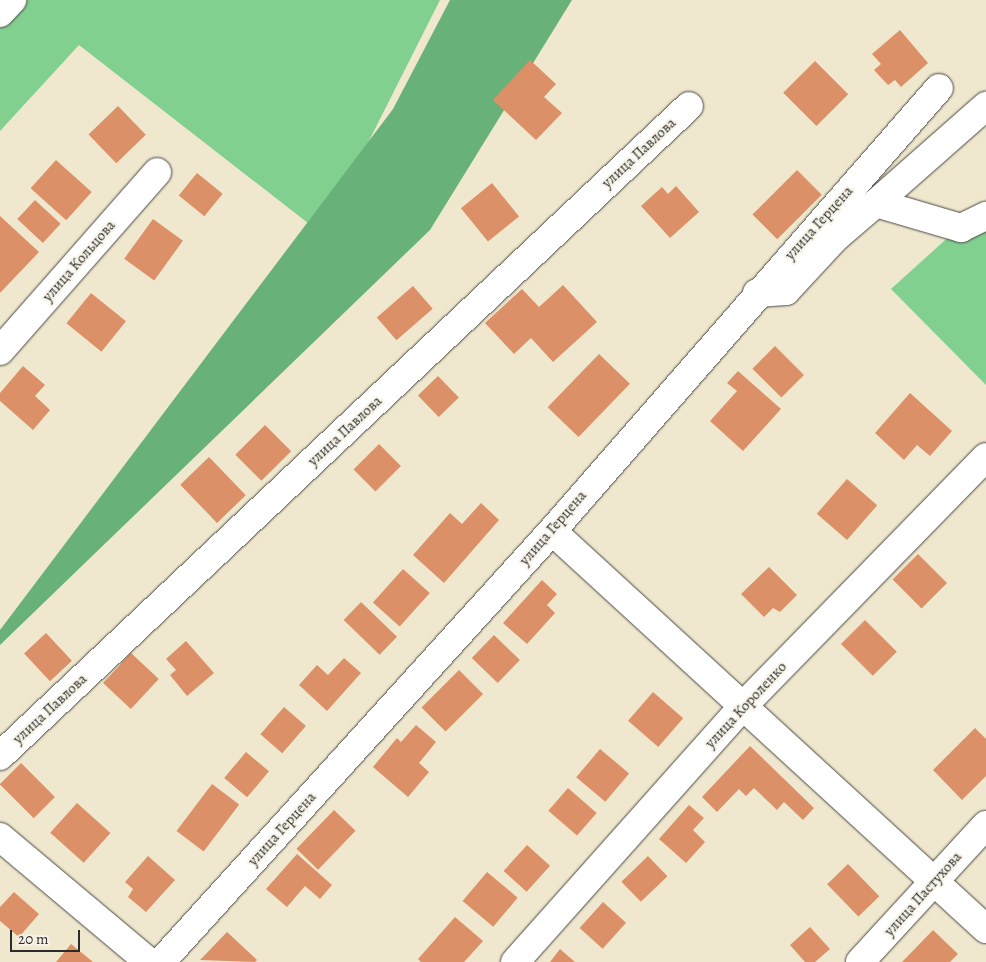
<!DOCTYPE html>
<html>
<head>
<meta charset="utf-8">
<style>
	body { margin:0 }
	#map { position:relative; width:986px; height:962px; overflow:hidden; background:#f0e8ce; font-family:Alegreya,serif }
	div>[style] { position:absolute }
	.green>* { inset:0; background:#81d090 }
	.forest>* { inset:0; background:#68b27a }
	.building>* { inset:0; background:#dc9067; transform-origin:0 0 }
	.roads { filter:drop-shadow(0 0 1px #494743) drop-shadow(0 0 1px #494743) }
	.minor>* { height:28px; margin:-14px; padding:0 14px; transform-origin:14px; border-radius:14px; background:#fff }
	span { translate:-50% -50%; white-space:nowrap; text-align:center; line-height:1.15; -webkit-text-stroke:4px #f7f3e8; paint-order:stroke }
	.street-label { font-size:15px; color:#2b2b2b }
	.scale { position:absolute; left:10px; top:930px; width:70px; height:22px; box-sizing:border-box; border:2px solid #2b2b2b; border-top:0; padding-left:6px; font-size:15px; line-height:18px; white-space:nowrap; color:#2b2b2b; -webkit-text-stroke:4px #f7f3e8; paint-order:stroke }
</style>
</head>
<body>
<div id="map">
	<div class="green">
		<div style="clip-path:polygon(0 0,440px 0,322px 234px,79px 45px,0 131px)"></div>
		<div style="clip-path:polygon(986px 203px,986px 385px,891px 289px)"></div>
	</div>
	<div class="forest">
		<div style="clip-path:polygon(450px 0,572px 0,430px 230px,0 645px,0 630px,393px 109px)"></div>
	</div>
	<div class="building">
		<div style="clip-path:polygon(900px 30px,928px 63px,901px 87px,895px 80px,888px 85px,874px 70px,881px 64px,872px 54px)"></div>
		<div style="clip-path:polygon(530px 60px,556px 84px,544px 97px,562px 113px,536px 140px,493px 100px)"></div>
		<div style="left:815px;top:61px;width:47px;height:45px;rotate:45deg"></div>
		<div style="left:118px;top:106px;width:40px;height:41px;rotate:46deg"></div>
		<div style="left:56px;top:160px;width:48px;height:38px;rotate:42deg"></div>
		<div style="left:797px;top:170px;width:35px;height:63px;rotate:45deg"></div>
		<div style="left:197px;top:173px;width:33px;height:29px;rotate:39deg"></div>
		<div style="left:492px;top:183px;width:43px;height:40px;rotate:51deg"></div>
		<div style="clip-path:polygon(676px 186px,699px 212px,670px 238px,641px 206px,662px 187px,668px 194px)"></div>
		<div style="left:35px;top:200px;width:35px;height:26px;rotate:43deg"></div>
		<div style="clip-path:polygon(0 216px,39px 252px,0 293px)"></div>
		<div style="left:153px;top:219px;width:37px;height:49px;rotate:36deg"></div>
		<div style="clip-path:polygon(563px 285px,597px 322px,553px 362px,531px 338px,514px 354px,485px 323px,522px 289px,539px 307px)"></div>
		<div style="left:413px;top:286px;width:30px;height:48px;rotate:49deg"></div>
		<div style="left:91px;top:293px;width:45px;height:39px;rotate:39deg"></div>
		<div style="left:775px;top:346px;width:41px;height:32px;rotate:45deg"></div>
		<div style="left:599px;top:354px;width:43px;height:74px;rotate:44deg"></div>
		<div style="clip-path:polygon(23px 366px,45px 385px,35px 396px,50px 410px,33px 430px,0 401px,0 393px)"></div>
		<div style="clip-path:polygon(738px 371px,781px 409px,743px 451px,710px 421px,737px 391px,727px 383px)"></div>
		<div style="left:438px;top:376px;width:30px;height:28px;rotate:46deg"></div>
		<div style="clip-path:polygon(910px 393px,952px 431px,930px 456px,917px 445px,904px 460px,875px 433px)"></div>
		<div style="left:265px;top:425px;width:37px;height:42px;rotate:45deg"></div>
		<div style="left:379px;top:444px;width:31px;height:36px;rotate:45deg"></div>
		<div style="left:209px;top:457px;width:53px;height:40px;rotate:46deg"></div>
		<div style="left:847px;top:479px;width:40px;height:46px;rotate:41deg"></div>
		<div style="clip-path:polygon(481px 503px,499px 520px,444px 583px,413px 555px,450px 513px,462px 524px)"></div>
		<div style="left:918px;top:554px;width:41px;height:36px;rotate:45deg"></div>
		<div style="clip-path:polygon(769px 567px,797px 595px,780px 612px,773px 608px,764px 617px,741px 594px)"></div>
		<div style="left:403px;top:569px;width:36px;height:45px;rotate:42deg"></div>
		<div style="clip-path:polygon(542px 580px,557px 594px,547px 605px,555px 613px,527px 644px,503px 623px)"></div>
		<div style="left:361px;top:602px;width:50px;height:25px;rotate:44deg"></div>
		<div style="left:865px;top:620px;width:45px;height:34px;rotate:45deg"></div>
		<div style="left:46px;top:633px;width:38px;height:30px;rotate:47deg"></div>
		<div style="left:494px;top:635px;width:36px;height:32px;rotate:44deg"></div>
		<div style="clip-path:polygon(186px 641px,214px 673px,187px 696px,170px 675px,176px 670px,166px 659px)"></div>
		<div style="left:131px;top:653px;width:38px;height:41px;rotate:43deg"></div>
		<div style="clip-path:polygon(344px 658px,361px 673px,327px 711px,299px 685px,317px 665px,328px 675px)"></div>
		<div style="left:459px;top:670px;width:34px;height:53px;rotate:45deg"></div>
		<div style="left:653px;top:692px;width:40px;height:38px;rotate:41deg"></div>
		<div style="left:284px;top:707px;width:29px;height:36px;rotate:41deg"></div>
		<div style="clip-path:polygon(416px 725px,436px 742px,419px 763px,429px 772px,408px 797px,373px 767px,397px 738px,401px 742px)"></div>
		<div style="clip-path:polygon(975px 728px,986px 739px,986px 776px,962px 800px,933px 770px)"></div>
		<div style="clip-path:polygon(750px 746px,814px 808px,803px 820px,784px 802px,777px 810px,754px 788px,746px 796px,739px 789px,717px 812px,702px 797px)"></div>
		<div style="left:600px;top:749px;width:38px;height:37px;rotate:40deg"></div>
		<div style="left:246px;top:752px;width:30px;height:34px;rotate:40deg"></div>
		<div style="left:21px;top:763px;width:48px;height:30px;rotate:45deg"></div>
		<div style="left:212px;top:784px;width:34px;height:59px;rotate:37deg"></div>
		<div style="left:568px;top:788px;width:38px;height:30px;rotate:41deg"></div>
		<div style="left:77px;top:803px;width:45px;height:40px;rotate:42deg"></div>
		<div style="clip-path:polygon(689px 805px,704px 818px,693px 830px,705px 842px,686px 863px,659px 839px)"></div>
		<div style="left:334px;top:810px;width:30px;height:54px;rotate:44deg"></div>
		<div style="left:527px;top:845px;width:31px;height:35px;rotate:42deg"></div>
		<div style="clip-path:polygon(297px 854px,332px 885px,320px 899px,305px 886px,287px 907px,266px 889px)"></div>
		<div style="clip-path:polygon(148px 856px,175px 880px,146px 912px,128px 897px,133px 889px,125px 882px)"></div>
		<div style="left:648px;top:856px;width:28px;height:37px;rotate:46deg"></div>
		<div style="left:848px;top:864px;width:45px;height:29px;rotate:46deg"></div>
		<div style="left:487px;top:872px;width:40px;height:38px;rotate:40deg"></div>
		<div style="clip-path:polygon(14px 892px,39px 914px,19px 937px,0 921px,0 907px)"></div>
		<div style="left:603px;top:902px;width:31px;height:35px;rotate:42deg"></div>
		<div style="clip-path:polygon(455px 917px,483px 941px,464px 962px,421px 962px,418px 959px)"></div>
		<div style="clip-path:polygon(810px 927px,830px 949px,815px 962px,805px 962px,790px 945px)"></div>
		<div style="clip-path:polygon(933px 930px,958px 954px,950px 962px,902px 962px)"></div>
		<div style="clip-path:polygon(227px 932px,257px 960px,255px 962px,200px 960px)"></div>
		<div style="clip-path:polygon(71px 944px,93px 962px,56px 962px)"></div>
		<div style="clip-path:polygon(560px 949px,575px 962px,550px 962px)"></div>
	</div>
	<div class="roads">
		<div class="minor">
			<div style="left:0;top:13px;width:18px;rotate:-47deg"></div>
			<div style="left:876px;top:203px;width:147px;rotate:-41.4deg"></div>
			<div style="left:757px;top:293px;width:29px;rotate:-4deg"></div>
			<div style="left:786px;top:291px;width:72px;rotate:-47.2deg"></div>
			<div style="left:835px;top:238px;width:54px;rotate:-40.5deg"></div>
			<div style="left:876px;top:203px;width:89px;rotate:16.4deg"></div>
			<div style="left:961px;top:228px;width:28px;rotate:-26deg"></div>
			<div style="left:0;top:351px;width:238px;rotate:-48.7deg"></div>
			<div style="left:552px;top:531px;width:589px;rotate:42.52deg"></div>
			<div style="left:0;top:756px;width:947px;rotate:-43.33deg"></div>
			<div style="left:0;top:837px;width:194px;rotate:40deg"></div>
			<div style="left:161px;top:962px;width:582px;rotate:-47.79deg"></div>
			<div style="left:552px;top:531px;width:588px;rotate:-48.86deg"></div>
			<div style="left:515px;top:962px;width:341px;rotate:-48.3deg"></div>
			<div style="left:742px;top:707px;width:349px;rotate:-45.7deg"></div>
			<div style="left:860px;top:962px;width:186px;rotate:-47.4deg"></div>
		</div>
	</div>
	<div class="street-label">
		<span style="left:639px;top:153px;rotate:-43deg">улица Павлова</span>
		<span style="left:819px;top:223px;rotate:-48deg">улица Герцена</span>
		<span style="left:79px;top:261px;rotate:-49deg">улица Кольцова</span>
		<span style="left:345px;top:431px;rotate:-43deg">улица Павлова</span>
		<span style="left:553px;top:528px;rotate:-49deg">улица Герцена</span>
		<span style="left:746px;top:705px;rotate:-47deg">улица Короленко</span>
		<span style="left:50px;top:709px;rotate:-43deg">улица Павлова</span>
		<span style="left:282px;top:829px;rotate:-48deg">улица Герцена</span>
		<span style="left:923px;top:894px;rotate:-48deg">улица Пастухова</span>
	</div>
	<div class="scale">20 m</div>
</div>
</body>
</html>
